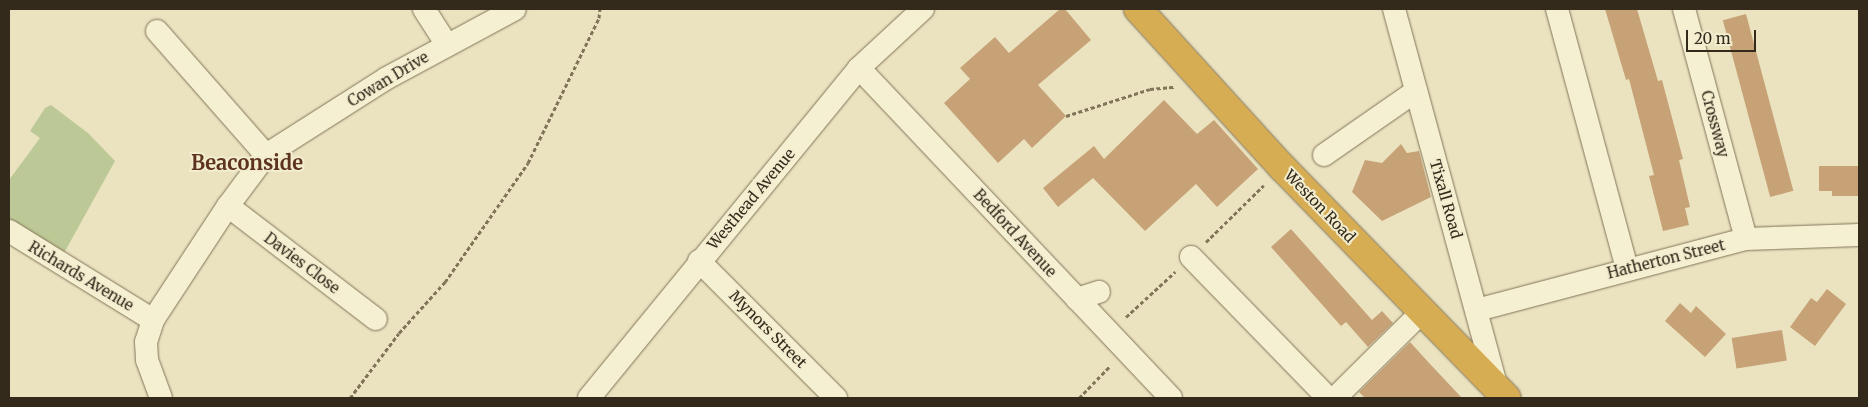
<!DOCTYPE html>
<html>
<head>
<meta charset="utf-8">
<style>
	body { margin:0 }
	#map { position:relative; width:1868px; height:407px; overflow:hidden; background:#ebe3c0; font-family:Merriweather,serif }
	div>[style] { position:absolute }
	.green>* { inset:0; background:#bcc895 }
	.building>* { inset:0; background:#c7a277; transform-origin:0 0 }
	.path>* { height:3px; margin-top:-1.5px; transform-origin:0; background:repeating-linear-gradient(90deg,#827459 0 4px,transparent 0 6.5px) }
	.roads { filter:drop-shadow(0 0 1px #827459) drop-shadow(0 0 1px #827459) }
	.minor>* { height:22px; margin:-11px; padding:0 11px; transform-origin:11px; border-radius:11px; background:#f6f0d2 }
	.highway>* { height:28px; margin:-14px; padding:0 14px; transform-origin:14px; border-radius:14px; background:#d7ad54 }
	span { translate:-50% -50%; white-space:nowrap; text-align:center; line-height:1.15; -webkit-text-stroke:4px #f3edcf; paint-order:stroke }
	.street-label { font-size:15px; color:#332a1c }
	.district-label { font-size:20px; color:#5d331e; font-weight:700 }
	.frame { position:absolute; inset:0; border:10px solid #332a1c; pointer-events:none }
	.scale { position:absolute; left:1686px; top:30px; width:70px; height:22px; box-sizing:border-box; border:2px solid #332a1c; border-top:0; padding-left:6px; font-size:15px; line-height:18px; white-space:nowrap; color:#332a1c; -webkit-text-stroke:4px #f3edcf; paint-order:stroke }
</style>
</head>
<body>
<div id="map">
	<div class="green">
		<div style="clip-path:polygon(51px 105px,88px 133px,115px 161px,64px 253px,9px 221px,9px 180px,40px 138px,30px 131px,45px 108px)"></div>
	</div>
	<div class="building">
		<div style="clip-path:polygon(1060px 9px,1065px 9px,1091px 40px,1038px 85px,1066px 116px,1032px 148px,1024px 139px,998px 163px,944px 103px,970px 79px,960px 68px,995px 37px,1009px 53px)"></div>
		<div style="clip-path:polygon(1605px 9px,1637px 9px,1658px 81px,1662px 80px,1683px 159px,1679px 160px,1690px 207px,1685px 208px,1689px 225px,1663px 231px,1649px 176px,1654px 175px,1629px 79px,1626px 80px)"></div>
		<div style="left:1746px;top:14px;width:183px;height:24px;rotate:75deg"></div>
		<div style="clip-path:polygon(1164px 100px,1197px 134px,1214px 120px,1258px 169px,1217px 207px,1196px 184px,1145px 231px,1093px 178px,1058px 207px,1043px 188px,1094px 146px,1104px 159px)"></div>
		<div style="clip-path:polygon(1401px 144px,1407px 153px,1419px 151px,1431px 197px,1382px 221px,1352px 192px,1365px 160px,1382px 163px)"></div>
		<div style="clip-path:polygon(1819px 166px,1859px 166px,1858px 196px,1832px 196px,1832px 191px,1819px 191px)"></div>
		<div style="clip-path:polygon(1291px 229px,1372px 320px,1382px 311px,1393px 323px,1368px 347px,1346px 322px,1341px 326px,1271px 247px)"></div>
		<div style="clip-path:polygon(1827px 289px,1846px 304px,1815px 346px,1790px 327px,1811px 298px,1817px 302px)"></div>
		<div style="clip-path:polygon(1680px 303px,1691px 313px,1696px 306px,1726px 334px,1705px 357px,1665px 321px)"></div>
		<div style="left:1782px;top:330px;width:31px;height:51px;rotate:81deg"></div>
		<div style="clip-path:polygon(1410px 342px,1430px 364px,1462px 398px,1365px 398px,1359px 392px)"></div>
	</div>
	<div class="path">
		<div style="left:1066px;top:116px;width:88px;rotate:-17.8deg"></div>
		<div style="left:1150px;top:89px;width:25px;rotate:-5deg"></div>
		<div style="left:1206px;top:242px;width:81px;rotate:-44.5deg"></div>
		<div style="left:1126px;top:317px;width:67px;rotate:-42.6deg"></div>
		<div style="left:350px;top:398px;width:81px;rotate:-53deg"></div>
		<div style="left:399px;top:333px;width:69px;rotate:-48deg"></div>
		<div style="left:445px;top:282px;width:145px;rotate:-55.1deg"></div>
		<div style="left:528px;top:163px;width:161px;rotate:-63.9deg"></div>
		<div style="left:599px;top:18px;width:9px;rotate:-84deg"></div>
		<div style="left:1079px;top:398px;width:45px;rotate:-45.9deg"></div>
	</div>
	<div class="roads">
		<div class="minor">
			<div style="left:424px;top:9px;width:43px;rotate:57.4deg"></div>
			<div style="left:1394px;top:9px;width:394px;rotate:74.8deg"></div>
			<div style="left:1557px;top:9px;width:269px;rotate:74.9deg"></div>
			<div style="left:1684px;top:9px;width:238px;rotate:74.9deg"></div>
			<div style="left:157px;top:31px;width:165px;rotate:48.7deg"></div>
			<div style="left:859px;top:68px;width:454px;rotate:46.6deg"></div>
			<div style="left:1324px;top:155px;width:112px;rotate:-34.8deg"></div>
			<div style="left:228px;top:206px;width:186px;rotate:37.4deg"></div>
			<div style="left:9px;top:231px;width:169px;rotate:31.7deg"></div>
			<div style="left:1191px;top:257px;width:197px;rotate:45.8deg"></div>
			<div style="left:699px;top:261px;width:194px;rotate:45deg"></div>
			<div style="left:1077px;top:299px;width:23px;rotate:-18deg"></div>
			<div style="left:1477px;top:310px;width:278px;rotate:-14.8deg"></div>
			<div style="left:1746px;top:239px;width:113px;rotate:-2deg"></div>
			<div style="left:161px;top:398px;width:40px;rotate:-110.2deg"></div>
			<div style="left:147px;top:360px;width:18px;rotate:-93deg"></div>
			<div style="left:146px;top:342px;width:23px;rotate:-72deg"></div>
			<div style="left:153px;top:320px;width:136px;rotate:-56.7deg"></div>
			<div style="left:228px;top:206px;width:64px;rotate:-53.3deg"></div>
			<div style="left:266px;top:155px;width:143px;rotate:-32.5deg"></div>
			<div style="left:387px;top:78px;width:145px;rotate:-28.3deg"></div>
			<div style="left:589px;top:398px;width:426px;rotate:-50.7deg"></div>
			<div style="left:859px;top:68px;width:87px;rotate:-42.7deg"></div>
			<div style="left:1335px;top:398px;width:121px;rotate:-44.7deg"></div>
		</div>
		<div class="highway">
			<div style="left:1138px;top:9px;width:214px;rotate:47.7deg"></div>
			<div style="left:1282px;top:167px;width:322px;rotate:45.8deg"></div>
		</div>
	</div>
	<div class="street-label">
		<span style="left:388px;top:79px;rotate:-31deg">Cowan Drive</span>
		<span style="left:1715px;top:124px;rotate:75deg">Crossway</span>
		<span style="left:751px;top:199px;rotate:-50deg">Westhead Avenue</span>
		<span style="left:1446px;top:199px;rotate:74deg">Tixall Road</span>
		<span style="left:1320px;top:206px;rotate:46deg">Weston Road</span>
		<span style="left:1015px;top:233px;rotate:47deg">Bedford Avenue</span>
		<span style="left:1666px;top:259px;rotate:-14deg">Hatherton Street</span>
		<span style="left:302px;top:263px;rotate:37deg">Davies Close</span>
		<span style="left:81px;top:276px;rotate:31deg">Richards Avenue</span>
		<span style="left:768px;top:329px;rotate:45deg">Mynors Street</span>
	</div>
	<div class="district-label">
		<span style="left:247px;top:162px">Beaconside</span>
	</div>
	<div class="frame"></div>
	<div class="scale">20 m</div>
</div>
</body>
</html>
